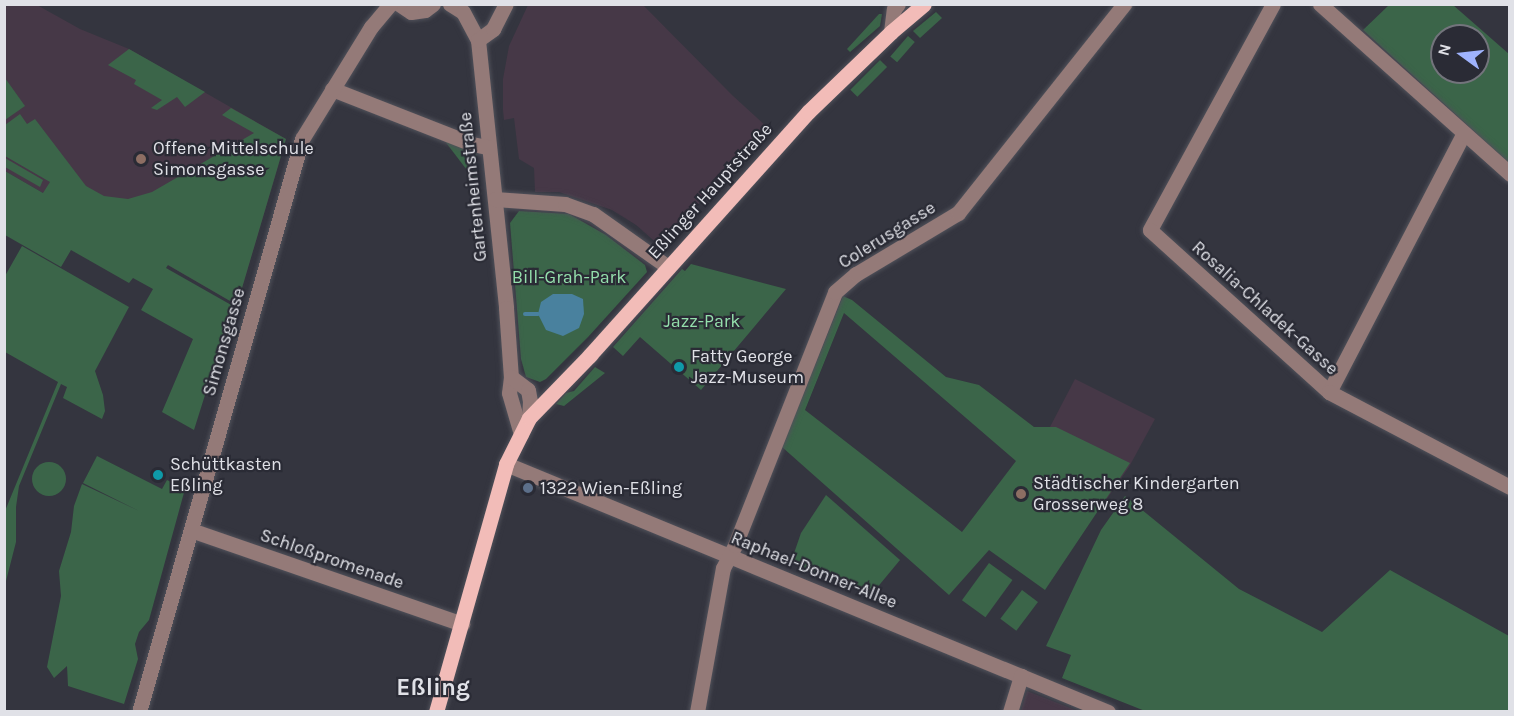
<!DOCTYPE html>
<html>
<head>
<meta charset="utf-8">
<style>
	body { margin:0 }
	#map { position:relative; width:1514px; height:716px; overflow:hidden; background:#34353f; font-family:Karla,sans-serif }
	div>[style] { position:absolute }
	.education>* { inset:0; background:#463847 }
	.green>* { inset:0; background:#3b6549; transform-origin:0 0 }
	.round { border-radius:50% }
	.water>* { inset:0; background:#49819e }
	.stream>* { height:4px; margin:-2px; padding:0 2px; transform-origin:2px; border-radius:2px; background:#49819e }
	.roads { filter:drop-shadow(0 0 2px #50515a) drop-shadow(0 0 2px #50515a) }
	.minor>* { height:15px; margin:-7.5px; padding:0 7.5px; transform-origin:7.5px; border-radius:7.5px; background:#947a78 }
	.major>* { height:15px; margin:-7.5px; padding:0 7.5px; transform-origin:7.5px; border-radius:7.5px; background:#f2bcb8 }
	.dots>* { width:16px; height:16px; translate:-50% -50%; box-sizing:border-box; border:3px solid #2a2b35; border-radius:50% }
	span { translate:-50% -50%; white-space:nowrap; text-align:center; line-height:1.15; -webkit-text-stroke:4.5px #2a2b35; paint-order:stroke }
	.poi-label { font-size:18px; color:#e0e1e7 }
	.left { translate:0 -50%; text-align:left }
	.street-label { font-size:18px; color:#e0e1e7 }
	.park-label { font-size:18px; color:#94dfac }
	.district-label { font-size:24px; color:#e0e1e7; font-weight:700 }
	.frame { position:absolute; inset:0; border:6px solid #e0e1e7; pointer-events:none }
	.north { position:absolute; left:1430px; top:24px; width:60px; height:60px; box-sizing:border-box; background:#2a2b35; border:2px solid #73747c; border-radius:50%; rotate:285deg; font-size:16px; font-weight:700; line-height:24px; text-align:center; color:#e0e1e7 }
	.north::after { content:''; display:block; margin:auto; width:21px; height:27px; background:#9fb3fd; clip-path:polygon(50% 0,100% 100%,50% 72%,0 100%) }
</style>
</head>
<body>
<div id="map">
	<div class="education">
		<div style="clip-path:polygon(5px 5px,37px 5px,80px 29px,129px 49px,286px 139px,237px 305px,5px 171px)"></div>
		<div style="clip-path:polygon(643px 5px,732px 95px,768px 128px,660px 246px,636px 225px,612px 210px,559px 192px,535px 192px,534px 168px,519px 159px,514px 118px,504px 120px,503px 110px,503px 79px,509px 46px,528px 5px)"></div>
		<div style="clip-path:polygon(1075px 379px,1155px 419px,1129px 467px,1104px 503px,1039px 448px)"></div>
		<div style="clip-path:polygon(1027px 691px,1078px 711px,1021px 711px)"></div>
	</div>
	<div class="green">
		<div style="clip-path:polygon(evenodd,1389px 5px,1453px 5px,1509px 54px,1509px 163px,1363px 30px,1389px 5px,1442px 36px,1478px 36px,1478px 72px,1442px 72px,1442px 36px)"></div>
		<div style="clip-path:polygon(936px 12px,942px 18px,920px 38px,913px 31px)"></div>
		<div style="clip-path:polygon(879px 14px,882px 14px,880px 26px,850px 52px,847px 49px)"></div>
		<div style="left:908px;top:36px;width:9px;height:27px;rotate:41deg"></div>
		<div style="clip-path:polygon(129px 49px,205px 92px,185px 107px,177px 97px,157px 110px,151px 108px,162px 100px,134px 84px,136px 80px,108px 65px)"></div>
		<div style="left:880px;top:60px;width:10px;height:42px;rotate:45deg"></div>
		<div style="clip-path:polygon(5px 78px,25px 106px,5px 120px,4px 120px)"></div>
		<div style="clip-path:polygon(231px 108px,286px 139px,237px 305px,168px 265px,166px 268px,233px 306px,194px 430px,162px 412px,193px 339px,141px 310px,153px 289px,133px 278px,129px 283px,71px 250px,61px 267px,5px 235px,5px 171px,43px 193px,50px 182px,5px 156px,5px 125px,20px 114px,27px 124px,35px 119px,86px 186px,104px 196px,128px 199px,152px 192px,254px 133px,222px 115px)"></div>
		<div style="clip-path:polygon(444px 140px,476px 149px,478px 178px,473px 178px)"></div>
		<div style="clip-path:polygon(5px 158px,43px 180px,40px 187px,5px 167px)"></div>
		<div style="clip-path:polygon(519px 211px,569px 214px,606px 235px,645px 265px,647px 272px,588px 337px,546px 379px,540px 382px,526px 377px,521px 359px,510px 223px)"></div>
		<div style="clip-path:polygon(22px 246px,129px 307px,95px 371px,103px 395px,105px 411px,102px 419px,63px 398px,67px 387px,61px 384px,19px 486px,16px 507px,16px 542px,5px 585px,5px 511px,58px 382px,5px 352px,5px 276px)"></div>
		<div style="clip-path:polygon(691px 264px,786px 289px,701px 390px,640px 337px,623px 356px,613px 347px,682px 269px,685px 271px)"></div>
		<div style="clip-path:polygon(evenodd,843px 296px,852px 300px,946px 377px,979px 385px,1034px 427px,1056px 427px,1130px 463px,1045px 590px,989px 550px,949px 595px,782px 447px,843px 296px,844px 313px,1016px 461px,962px 532px,805px 410px,844px 313px)"></div>
		<div style="clip-path:polygon(595px 367px,605px 373px,564px 406px,556px 404px,566px 393px,574px 391px)"></div>
		<div style="clip-path:polygon(97px 456px,162px 489px,167px 480px,185px 489px,149px 620px,139px 632px,135px 644px,138px 659px,124px 704px,68px 686px,67px 666px,54px 678px,47px 667px,61px 596px,59px 571px,71px 532px,74px 506px,82px 484px,139px 511px,83px 483px)"></div>
		<div class="round" style="left:32px;top:462px;width:34px;height:34px"></div>
		<div style="clip-path:polygon(826px 495px,900px 560px,871px 595px,791px 562px,801px 533px)"></div>
		<div style="clip-path:polygon(1125px 496px,1239px 589px,1322px 632px,1390px 570px,1509px 636px,1509px 711px,1145px 711px,1062px 678px,1071px 655px,1046px 646px,1101px 530px)"></div>
		<div style="left:989px;top:563px;width:29px;height:46px;rotate:36deg"></div>
		<div style="left:1022px;top:590px;width:20px;height:36px;rotate:37deg"></div>
	</div>
	<div class="water">
		<div style="clip-path:polygon(553px 294px,572px 294px,583px 299px,584px 314px,579px 328px,563px 336px,546px 330px,538px 314px,541px 302px)"></div>
	</div>
	<div class="stream">
		<div style="left:525px;top:314px;width:13px"></div>
	</div>
	<div class="roads">
		<div class="minor">
			<div style="left:399px;top:4px;width:14px;rotate:34deg"></div>
			<div style="left:411px;top:12px;width:14px;rotate:-8deg"></div>
			<div style="left:425px;top:10px;width:10px;rotate:-37deg"></div>
			<div style="left:450px;top:4px;width:15px;rotate:32deg"></div>
			<div style="left:463px;top:12px;width:32px;rotate:62deg"></div>
			<div style="left:478px;top:40px;width:269px;rotate:84deg"></div>
			<div style="left:506px;top:308px;width:69px;rotate:85.9deg"></div>
			<div style="left:511px;top:377px;width:16px;rotate:97deg"></div>
			<div style="left:509px;top:393px;width:43px;rotate:73.7deg"></div>
			<div style="left:1273px;top:4px;width:257px;rotate:118.6deg"></div>
			<div style="left:1150px;top:230px;width:241px;rotate:42.1deg"></div>
			<div style="left:1329px;top:392px;width:292px;rotate:-62.5deg"></div>
			<div style="left:1320px;top:4px;width:255px;rotate:41.8deg"></div>
			<div style="left:891px;top:32px;width:23px;rotate:-83deg"></div>
			<div style="left:894px;top:9px;width:6px;rotate:-51deg"></div>
			<div style="left:478px;top:40px;width:19px;rotate:-36deg"></div>
			<div style="left:493px;top:29px;width:28px;rotate:-63deg"></div>
			<div style="left:332px;top:89px;width:150px;rotate:21.4deg"></div>
			<div style="left:472px;top:144px;width:16px;rotate:11deg"></div>
			<div style="left:495px;top:199px;width:70px;rotate:4.1deg"></div>
			<div style="left:565px;top:204px;width:30px;rotate:20deg"></div>
			<div style="left:593px;top:214px;width:92px;rotate:35.2deg"></div>
			<div style="left:511px;top:377px;width:21px;rotate:37deg"></div>
			<div style="left:528px;top:390px;width:11px;rotate:80deg"></div>
			<div style="left:530px;top:401px;width:17px;rotate:93deg"></div>
			<div style="left:1329px;top:392px;width:204px;rotate:27.7deg"></div>
			<div style="left:506px;top:464px;width:651px;rotate:22.39deg"></div>
			<div style="left:191px;top:530px;width:287px;rotate:19.1deg"></div>
			<div style="left:139px;top:712px;width:596px;rotate:-74.12deg"></div>
			<div style="left:302px;top:139px;width:132px;rotate:-58.4deg"></div>
			<div style="left:371px;top:27px;width:30px;rotate:-50deg"></div>
			<div style="left:697px;top:712px;width:146px;rotate:-79.8deg"></div>
			<div style="left:723px;top:568px;width:26px;rotate:-62deg"></div>
			<div style="left:735px;top:545px;width:272px;rotate:-68.4deg"></div>
			<div style="left:835px;top:292px;width:28px;rotate:-41deg"></div>
			<div style="left:856px;top:274px;width:119px;rotate:-30.9deg"></div>
			<div style="left:958px;top:213px;width:267px;rotate:-51.5deg"></div>
			<div style="left:1010px;top:712px;width:38px;rotate:-73deg"></div>
		</div>
		<div class="major">
			<div style="left:436px;top:712px;width:258px;rotate:-74.2deg"></div>
			<div style="left:506px;top:464px;width:51px;rotate:-63.4deg"></div>
			<div style="left:529px;top:418px;width:88px;rotate:-45.9deg"></div>
			<div style="left:590px;top:355px;width:326px;rotate:-48.1deg"></div>
			<div style="left:808px;top:112px;width:115px;rotate:-43.9deg"></div>
			<div style="left:891px;top:32px;width:43px;rotate:-40.3deg"></div>
		</div>
	</div>
	<div class="dots">
		<div style="left:141px;top:159px;background:#8d6e63"></div>
		<div style="left:679px;top:367px;background:#0f9aa8"></div>
		<div style="left:158px;top:475px;background:#0f9aa8"></div>
		<div style="left:528px;top:488px;background:#5c6f8a"></div>
		<div style="left:1021px;top:494px;background:#8d6e63"></div>
	</div>
	<div class="poi-label">
		<span class="left" style="left:153px;top:159px">Offene Mittelschule<br>Simonsgasse</span>
		<span class="left" style="left:691px;top:367px">Fatty George<br>Jazz-Museum</span>
		<span class="left" style="left:170px;top:475px">Schüttkasten<br>Eßling</span>
		<span class="left" style="left:1033px;top:494px">Städtischer Kindergarten<br>Grosserweg 8</span>
		<span class="left" style="left:540px;top:488px">1322 Wien-Eßling</span>
	</div>
	<div class="street-label">
		<span style="left:473px;top:187px;rotate:-96deg">Gartenheimstraße</span>
		<span style="left:710px;top:191px;rotate:-48deg">Eßlinger Hauptstraße</span>
		<span style="left:887px;top:235px;rotate:-32deg">Colerusgasse</span>
		<span style="left:1265px;top:308px;rotate:42deg">Rosalia-Chladek-Gasse</span>
		<span style="left:224px;top:342px;rotate:-74deg">Simonsgasse</span>
		<span style="left:332px;top:559px;rotate:19deg">Schloßpromenade</span>
		<span style="left:814px;top:570px;rotate:22deg">Raphael-Donner-Allee</span>
	</div>
	<div class="park-label">
		<span style="left:569px;top:277px">Bill-Grah-Park</span>
		<span style="left:702px;top:321px">Jazz-Park</span>
	</div>
	<div class="district-label">
		<span style="left:433px;top:688px">Eßling</span>
	</div>
	<div class="frame"></div>
	<div class="north">N</div>
</div>
</body>
</html>
